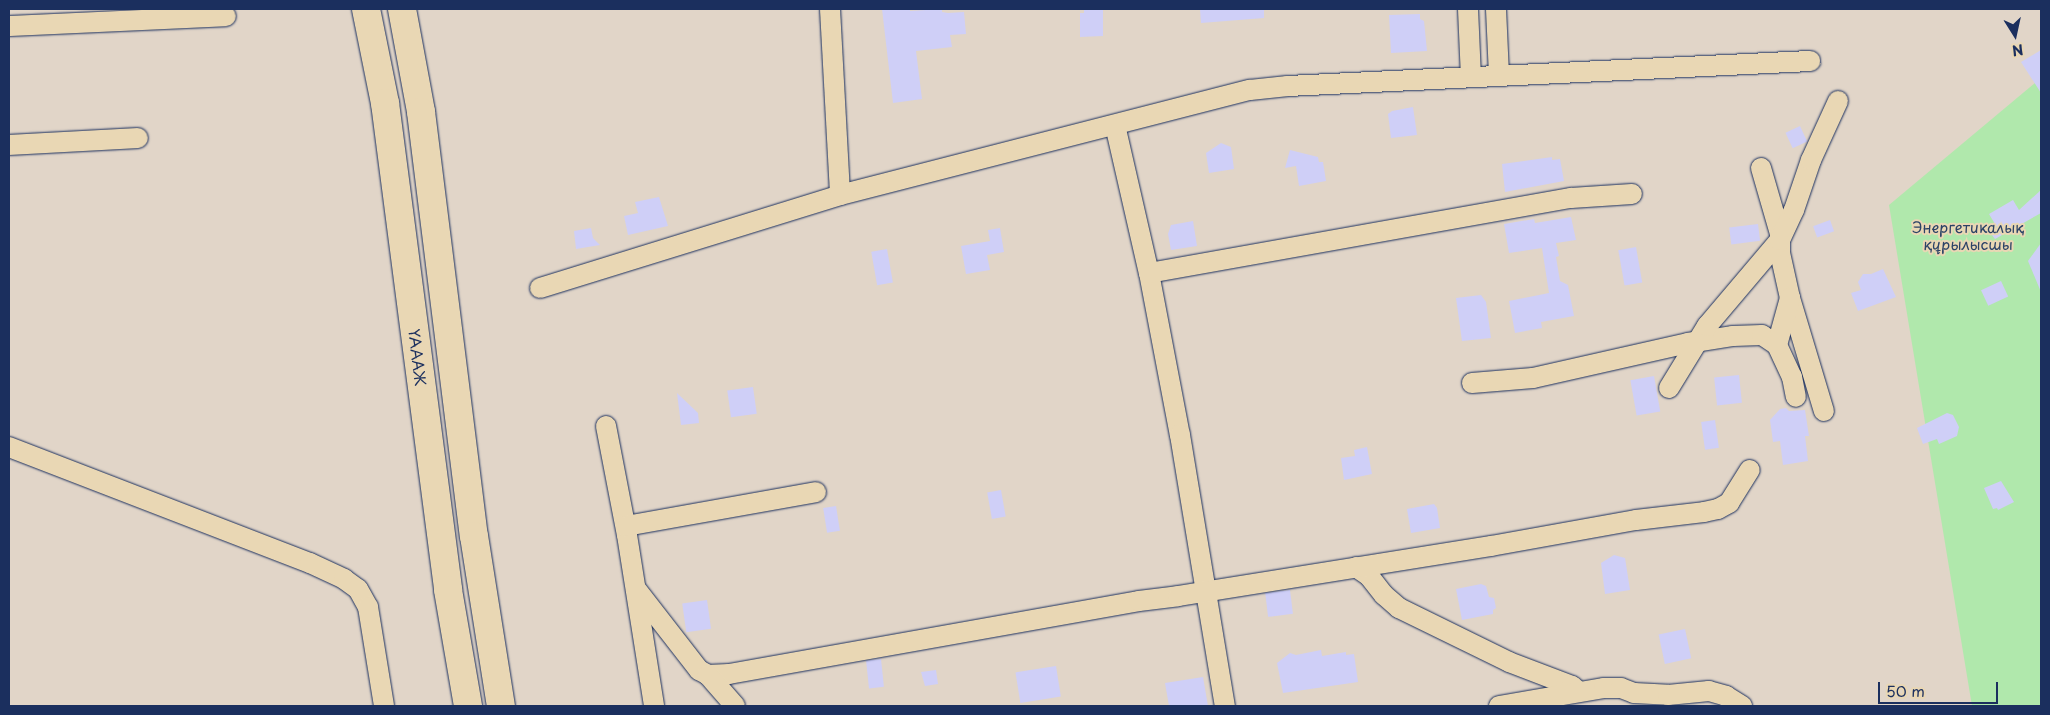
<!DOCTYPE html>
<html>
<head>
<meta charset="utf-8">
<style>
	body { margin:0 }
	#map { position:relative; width:2050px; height:715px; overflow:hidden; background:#e1d5c8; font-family:"Playpen Sans",sans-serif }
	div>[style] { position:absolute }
	.green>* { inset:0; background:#b0e8ac }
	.building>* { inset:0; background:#cfcff7; transform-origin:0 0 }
	.roads { filter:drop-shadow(0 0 1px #1b2f5e) drop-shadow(0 0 1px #1b2f5e) }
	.minor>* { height:20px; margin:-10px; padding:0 10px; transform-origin:10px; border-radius:10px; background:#e9d7b4 }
	.highway>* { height:28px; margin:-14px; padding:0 14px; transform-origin:14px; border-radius:14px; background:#e9d7b4 }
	span { translate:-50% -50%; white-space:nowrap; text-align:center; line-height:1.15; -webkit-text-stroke:4px #e9d7b4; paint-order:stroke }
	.park-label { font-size:15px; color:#2a4266 }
	.street-label { font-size:15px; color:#1b2f5e }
	.frame { position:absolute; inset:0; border:10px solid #1b2f5e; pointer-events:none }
	.north { position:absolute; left:1990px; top:10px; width:50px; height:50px; -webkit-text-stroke:4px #e9d7b4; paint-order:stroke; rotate:170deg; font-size:14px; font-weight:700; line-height:20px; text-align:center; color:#1b2f5e }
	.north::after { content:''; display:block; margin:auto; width:18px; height:22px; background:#1b2f5e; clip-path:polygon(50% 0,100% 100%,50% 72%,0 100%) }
	.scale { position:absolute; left:1878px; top:682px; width:120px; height:22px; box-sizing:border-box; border:2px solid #1b2f5e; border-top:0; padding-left:6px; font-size:15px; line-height:18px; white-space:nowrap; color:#1b2f5e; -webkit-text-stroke:4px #e9d7b4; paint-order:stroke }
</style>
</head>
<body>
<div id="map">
	<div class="green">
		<div style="clip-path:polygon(2041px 78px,2041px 706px,1972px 706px,1889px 205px)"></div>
	</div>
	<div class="building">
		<div style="clip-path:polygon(882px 9px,910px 9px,910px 11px,942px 9px,942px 12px,948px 13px,964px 12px,966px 34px,950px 35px,952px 47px,916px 51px,922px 99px,893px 103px)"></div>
		<div style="clip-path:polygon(1084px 9px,1103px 9px,1103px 36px,1080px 37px,1080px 13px,1084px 13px)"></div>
		<div style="clip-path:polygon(1200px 9px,1264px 9px,1264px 18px,1201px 23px)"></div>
		<div style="clip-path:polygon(1420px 14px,1420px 19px,1424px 21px,1427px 51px,1391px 53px,1389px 15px)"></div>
		<div style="clip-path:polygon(2041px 50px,2041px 93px,2021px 62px)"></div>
		<div style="clip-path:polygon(1413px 107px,1417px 135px,1391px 138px,1388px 114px,1392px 111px)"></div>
		<div style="left:1800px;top:126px;width:17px;height:16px;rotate:65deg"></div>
		<div style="clip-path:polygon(1221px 143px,1231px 147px,1234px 169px,1209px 173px,1206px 153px)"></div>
		<div style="clip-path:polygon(1290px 150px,1318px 157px,1319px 162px,1323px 162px,1326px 181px,1299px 186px,1296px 166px,1285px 168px)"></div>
		<div style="clip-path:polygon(1552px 157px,1552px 160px,1560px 159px,1564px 181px,1505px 192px,1502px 164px)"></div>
		<div style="clip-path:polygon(2041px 190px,2041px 213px,1995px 239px,1992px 235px,1998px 229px,1989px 214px,2013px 200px,2019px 210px)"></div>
		<div style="clip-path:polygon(659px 197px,668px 226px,628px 235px,624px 216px,638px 213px,635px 202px)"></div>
		<div style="clip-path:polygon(1571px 217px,1576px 240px,1556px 243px,1559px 256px,1556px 257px,1560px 281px,1568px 285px,1574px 316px,1541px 322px,1542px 328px,1515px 333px,1509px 301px,1549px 293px,1542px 248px,1509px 253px,1504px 224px,1534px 219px,1535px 223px)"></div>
		<div style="left:1830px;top:220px;width:12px;height:18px;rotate:70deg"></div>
		<div style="clip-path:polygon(1193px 221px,1197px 246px,1171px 250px,1168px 234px,1171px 225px)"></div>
		<div style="left:1758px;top:224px;width:17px;height:29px;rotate:83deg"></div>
		<div style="clip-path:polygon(591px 228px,593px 238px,600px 245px,576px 249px,574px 231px)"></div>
		<div style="clip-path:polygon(1000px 228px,1004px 252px,987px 255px,990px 270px,966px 274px,961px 246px,990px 241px,988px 230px)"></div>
		<div style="clip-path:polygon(2041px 243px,2041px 292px,2028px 261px)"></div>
		<div style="left:1636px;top:247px;width:36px;height:18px;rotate:80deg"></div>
		<div style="left:887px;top:249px;width:34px;height:16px;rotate:80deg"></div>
		<div style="clip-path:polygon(1883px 269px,1896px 297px,1858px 311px,1851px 293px,1861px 290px,1858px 282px,1863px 274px,1871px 274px)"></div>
		<div style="left:2001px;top:281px;width:17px;height:22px;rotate:65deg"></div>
		<div style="clip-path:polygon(1481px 295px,1486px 302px,1491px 338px,1462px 341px,1456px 298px)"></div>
		<div style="left:1739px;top:375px;width:28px;height:25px;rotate:84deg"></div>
		<div style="left:1654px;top:376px;width:36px;height:24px;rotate:80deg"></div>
		<div style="left:753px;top:387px;width:27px;height:26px;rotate:82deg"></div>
		<div style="clip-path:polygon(677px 393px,698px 413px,699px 423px,681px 425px)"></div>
		<div style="clip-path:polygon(1786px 408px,1789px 411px,1805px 410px,1809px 436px,1805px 436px,1808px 461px,1783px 465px,1780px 441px,1773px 442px,1770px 420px,1780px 409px)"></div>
		<div style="clip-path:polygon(1947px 413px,1953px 415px,1959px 427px,1957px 436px,1939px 444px,1937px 439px,1923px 444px,1917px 428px)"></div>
		<div style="left:1715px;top:420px;width:28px;height:14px;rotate:82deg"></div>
		<div style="clip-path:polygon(1367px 447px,1372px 474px,1344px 480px,1341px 458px,1355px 456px,1354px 450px)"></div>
		<div style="clip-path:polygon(2001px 481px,2014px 502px,1998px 510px,1997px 508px,1993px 509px,1984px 488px)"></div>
		<div style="left:1001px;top:490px;width:27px;height:14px;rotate:80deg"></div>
		<div style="clip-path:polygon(1434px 504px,1437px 508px,1440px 528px,1411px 533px,1407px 509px)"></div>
		<div style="left:836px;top:506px;width:25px;height:13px;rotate:81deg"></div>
		<div style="clip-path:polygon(1614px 555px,1625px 558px,1630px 590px,1605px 594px,1601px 563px)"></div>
		<div style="clip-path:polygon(1481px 584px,1486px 586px,1489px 597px,1494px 598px,1496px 608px,1493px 610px,1493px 614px,1462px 620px,1456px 589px)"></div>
		<div style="left:1290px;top:590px;width:24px;height:25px;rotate:83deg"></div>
		<div style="left:707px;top:600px;width:29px;height:25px;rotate:82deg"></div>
		<div style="left:1685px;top:629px;width:30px;height:27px;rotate:78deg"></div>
		<div style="clip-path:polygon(1321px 650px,1322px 656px,1346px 652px,1346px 655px,1354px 654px,1358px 682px,1283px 693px,1277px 663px,1290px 653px,1296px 655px)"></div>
		<div style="left:881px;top:659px;width:28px;height:15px;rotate:84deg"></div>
		<div style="left:1056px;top:666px;width:31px;height:41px;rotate:81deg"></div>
		<div style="clip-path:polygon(936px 670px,938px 684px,925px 686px,921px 672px)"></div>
		<div style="clip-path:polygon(1203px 677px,1208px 706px,1169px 706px,1165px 683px)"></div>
	</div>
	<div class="roads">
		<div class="minor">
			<div style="left:830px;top:9px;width:186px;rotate:86.9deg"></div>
			<div style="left:1468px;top:9px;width:68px;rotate:87.5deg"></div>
			<div style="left:1496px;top:9px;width:67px;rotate:87.4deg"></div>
			<div style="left:9px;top:26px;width:217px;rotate:-2.6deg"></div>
			<div style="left:1115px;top:125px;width:152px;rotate:77.1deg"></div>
			<div style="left:1149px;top:273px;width:165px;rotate:79.2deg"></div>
			<div style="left:1180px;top:435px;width:275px;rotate:80.6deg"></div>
			<div style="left:9px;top:145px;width:129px;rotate:-3.1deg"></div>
			<div style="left:1761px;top:168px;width:69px;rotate:73.9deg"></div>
			<div style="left:1780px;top:234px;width:19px;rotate:90deg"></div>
			<div style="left:1780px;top:253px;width:46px;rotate:77.5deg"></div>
			<div style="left:1790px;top:298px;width:118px;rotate:73.3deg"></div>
			<div style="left:1149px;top:273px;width:429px;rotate:-10.1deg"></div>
			<div style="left:1571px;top:198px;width:61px;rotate:-3.8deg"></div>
			<div style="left:540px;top:288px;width:314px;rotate:-17.2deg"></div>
			<div style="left:840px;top:195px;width:423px;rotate:-14.4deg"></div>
			<div style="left:1250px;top:90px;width:38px;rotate:-6deg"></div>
			<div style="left:1288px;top:86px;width:523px;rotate:-2.74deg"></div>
			<div style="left:1777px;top:345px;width:35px;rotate:65deg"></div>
			<div style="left:1792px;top:377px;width:20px;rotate:79deg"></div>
			<div style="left:1472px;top:383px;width:61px;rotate:-4.7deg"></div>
			<div style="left:1533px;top:378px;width:159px;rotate:-12.7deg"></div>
			<div style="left:1688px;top:343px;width:46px;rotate:-8.8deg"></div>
			<div style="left:1733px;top:336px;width:29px;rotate:-2deg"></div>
			<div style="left:1762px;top:335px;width:18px;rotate:34deg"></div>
			<div style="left:1777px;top:345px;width:49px;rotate:-74.5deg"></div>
			<div style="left:1669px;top:388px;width:73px;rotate:-58.5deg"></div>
			<div style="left:1707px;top:326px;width:113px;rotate:-49.7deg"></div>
			<div style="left:1780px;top:240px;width:33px;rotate:-65deg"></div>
			<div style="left:1794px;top:210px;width:53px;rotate:-71.2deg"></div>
			<div style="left:1811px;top:160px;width:65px;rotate:-65.4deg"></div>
			<div style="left:606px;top:426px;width:111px;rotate:79.1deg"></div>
			<div style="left:627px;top:535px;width:173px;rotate:81deg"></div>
			<div style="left:9px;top:447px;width:323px;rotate:21.1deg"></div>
			<div style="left:310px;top:563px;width:38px;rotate:25deg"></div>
			<div style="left:344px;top:579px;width:17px;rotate:36deg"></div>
			<div style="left:358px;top:589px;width:21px;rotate:61deg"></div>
			<div style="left:368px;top:607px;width:100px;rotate:80.8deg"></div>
			<div style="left:626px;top:526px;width:193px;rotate:-10.1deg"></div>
			<div style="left:1356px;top:567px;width:16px;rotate:35deg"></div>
			<div style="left:1369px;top:576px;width:24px;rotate:52deg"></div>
			<div style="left:1384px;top:595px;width:20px;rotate:41deg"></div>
			<div style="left:1399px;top:608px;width:123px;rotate:26.1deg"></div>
			<div style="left:1509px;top:662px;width:67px;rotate:20.9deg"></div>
			<div style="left:1572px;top:686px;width:8px;rotate:40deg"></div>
			<div style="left:636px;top:589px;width:103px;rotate:52.1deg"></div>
			<div style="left:699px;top:670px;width:10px;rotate:29deg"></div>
			<div style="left:708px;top:675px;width:21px;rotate:-3deg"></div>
			<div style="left:729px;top:674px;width:416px;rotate:-10.1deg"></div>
			<div style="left:1139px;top:601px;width:39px;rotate:-7deg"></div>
			<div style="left:1178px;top:596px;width:317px;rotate:-9.1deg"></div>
			<div style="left:1491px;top:546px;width:147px;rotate:-10.2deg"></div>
			<div style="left:1636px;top:520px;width:68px;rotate:-6.7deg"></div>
			<div style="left:1704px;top:512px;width:14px;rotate:-12deg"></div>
			<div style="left:1718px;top:509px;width:13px;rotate:-29deg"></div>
			<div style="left:1729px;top:503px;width:39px;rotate:-58deg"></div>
			<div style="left:708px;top:675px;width:41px;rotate:48.9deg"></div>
			<div style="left:1499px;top:706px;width:107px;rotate:-9.7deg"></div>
			<div style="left:1604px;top:688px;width:17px"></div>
			<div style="left:1621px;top:688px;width:14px;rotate:21deg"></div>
			<div style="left:1634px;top:693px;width:34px;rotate:3deg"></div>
			<div style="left:1668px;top:695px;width:41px;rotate:-5.6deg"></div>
			<div style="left:1709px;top:691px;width:18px;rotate:16deg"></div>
			<div style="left:1726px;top:696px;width:19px;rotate:32deg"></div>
		</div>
		<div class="highway">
			<div style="left:366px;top:9px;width:96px;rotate:78.6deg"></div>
			<div style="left:385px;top:103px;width:491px;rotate:82.6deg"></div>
			<div style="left:448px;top:590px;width:118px;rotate:80.2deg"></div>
			<div style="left:402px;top:9px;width:105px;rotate:79.5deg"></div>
			<div style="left:421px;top:112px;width:427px;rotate:82.9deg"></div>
			<div style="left:474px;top:536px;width:172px;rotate:81deg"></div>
		</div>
	</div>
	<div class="park-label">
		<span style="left:1968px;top:235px">Энергетикалық<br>құрылысшы</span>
	</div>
	<div class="street-label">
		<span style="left:418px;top:357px;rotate:83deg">ҮАААЖ</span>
	</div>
	<div class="frame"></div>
	<div class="north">N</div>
	<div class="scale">50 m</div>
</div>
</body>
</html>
